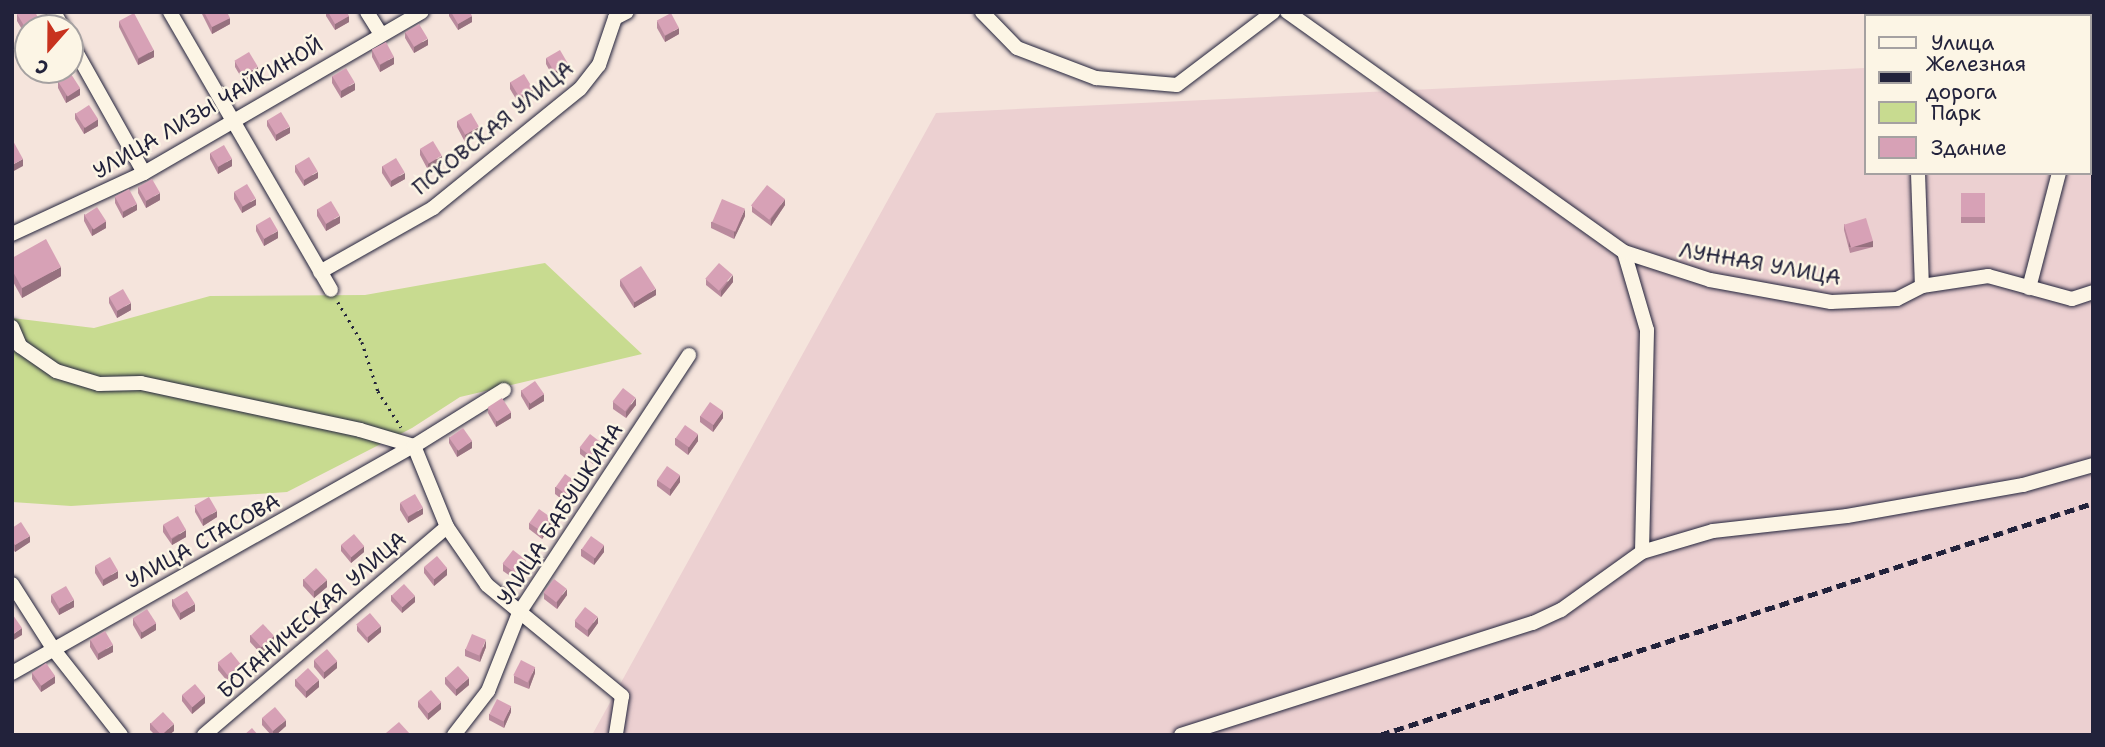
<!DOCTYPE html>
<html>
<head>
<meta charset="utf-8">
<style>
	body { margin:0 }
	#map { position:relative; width:2105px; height:747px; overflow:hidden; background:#f5e4dc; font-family:"Shantell Sans",sans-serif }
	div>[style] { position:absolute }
	.built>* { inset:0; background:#ecd0d1 }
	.green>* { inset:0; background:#c8db90 }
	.path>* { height:2.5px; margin-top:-1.25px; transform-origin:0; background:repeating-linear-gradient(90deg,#22223b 0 2px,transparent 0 7px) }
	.roads { filter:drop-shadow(0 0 2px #22223b) drop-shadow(0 0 2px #22223b) }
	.street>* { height:14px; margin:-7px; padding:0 7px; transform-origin:7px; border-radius:7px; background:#fcf5e5 }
	.rail>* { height:4.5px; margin-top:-2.25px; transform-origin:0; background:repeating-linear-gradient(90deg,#22223b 0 10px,transparent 0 15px) }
	.wall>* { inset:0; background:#b98a9d; transform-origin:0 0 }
	.shaded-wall>* { inset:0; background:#96717f; transform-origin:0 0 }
	.building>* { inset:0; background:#d7a1b6; transform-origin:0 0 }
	span { translate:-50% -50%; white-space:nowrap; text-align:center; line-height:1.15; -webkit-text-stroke:5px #fcf5e5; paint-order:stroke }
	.street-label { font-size:21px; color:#22223b }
	.frame { position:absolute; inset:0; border:14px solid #22223b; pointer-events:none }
	.legend { position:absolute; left:1864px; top:14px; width:228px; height:161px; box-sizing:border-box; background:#fcf5e5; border:2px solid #a5a1a1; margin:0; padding:9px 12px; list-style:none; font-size:21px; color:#22223b }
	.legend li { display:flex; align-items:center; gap:14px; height:35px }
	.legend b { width:35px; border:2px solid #a5a1a1 }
	.north { position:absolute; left:14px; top:14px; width:70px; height:70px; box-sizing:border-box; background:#fcf5e5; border:2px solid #a5a1a1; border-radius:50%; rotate:201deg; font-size:19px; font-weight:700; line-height:28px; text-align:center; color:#22223b }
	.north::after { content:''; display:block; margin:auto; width:24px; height:32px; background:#c8321e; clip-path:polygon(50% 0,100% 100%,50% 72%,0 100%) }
</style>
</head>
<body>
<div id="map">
	<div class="built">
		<div style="clip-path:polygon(2089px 58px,2093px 58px,2093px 735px,592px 735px,936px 113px,1865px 68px,1865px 173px,2089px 173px)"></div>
	</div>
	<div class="green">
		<div style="clip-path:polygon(545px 263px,642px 354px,460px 397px,412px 428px,287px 492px,71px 506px,12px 502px,12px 318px,94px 328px,210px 296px,365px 295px)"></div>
	</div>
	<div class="path">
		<div style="left:338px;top:302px;width:47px;rotate:59deg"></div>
		<div style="left:362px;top:342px;width:52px;rotate:71.9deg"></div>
		<div style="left:378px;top:391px;width:43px;rotate:57.4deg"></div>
	</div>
	<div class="roads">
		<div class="street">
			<div style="left:54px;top:12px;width:18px;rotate:61deg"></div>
			<div style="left:170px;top:12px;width:321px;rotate:59.9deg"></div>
			<div style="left:367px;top:12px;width:26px;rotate:58deg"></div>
			<div style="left:982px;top:12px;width:50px;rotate:45.8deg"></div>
			<div style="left:1017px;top:48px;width:85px;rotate:20.8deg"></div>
			<div style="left:1096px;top:78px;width:81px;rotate:4.9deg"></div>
			<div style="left:1177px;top:85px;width:121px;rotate:-37.2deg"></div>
			<div style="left:1905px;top:12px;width:4px;rotate:76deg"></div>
			<div style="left:2089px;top:35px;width:20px;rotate:-79deg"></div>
			<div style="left:70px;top:41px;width:151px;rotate:60.7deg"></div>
			<div style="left:1918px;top:173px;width:113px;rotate:88deg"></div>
			<div style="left:12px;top:234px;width:145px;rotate:-24.8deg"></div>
			<div style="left:144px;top:173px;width:321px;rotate:-30.1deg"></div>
			<div style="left:1624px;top:252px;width:90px;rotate:18deg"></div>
			<div style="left:1710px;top:280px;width:123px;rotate:10.3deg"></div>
			<div style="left:1831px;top:302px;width:66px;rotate:-2.6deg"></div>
			<div style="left:1897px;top:299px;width:28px;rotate:-27deg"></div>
			<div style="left:1922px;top:286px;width:67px;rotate:-8.6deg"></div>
			<div style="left:1988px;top:276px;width:87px;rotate:15.3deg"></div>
			<div style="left:2072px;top:299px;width:22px;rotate:-18deg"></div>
			<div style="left:320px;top:272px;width:130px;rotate:-29.5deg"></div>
			<div style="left:433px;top:208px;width:189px;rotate:-39deg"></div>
			<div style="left:580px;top:89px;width:31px;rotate:-52deg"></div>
			<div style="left:599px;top:65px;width:50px;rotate:-71.2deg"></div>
			<div style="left:615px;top:18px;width:13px;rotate:-27deg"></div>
			<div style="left:2029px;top:288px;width:119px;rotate:-75.4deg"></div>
			<div style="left:12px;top:327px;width:21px;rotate:67deg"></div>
			<div style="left:20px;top:346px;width:44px;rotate:34.8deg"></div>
			<div style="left:56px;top:371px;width:45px;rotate:16.8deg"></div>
			<div style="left:99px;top:384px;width:42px;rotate:-1.4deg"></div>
			<div style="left:141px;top:383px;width:224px;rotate:12.1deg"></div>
			<div style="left:360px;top:430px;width:56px;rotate:16.5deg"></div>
			<div style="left:414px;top:446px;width:87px;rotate:67.8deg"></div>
			<div style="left:447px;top:527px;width:70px;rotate:55.4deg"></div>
			<div style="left:487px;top:585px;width:175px;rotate:39.4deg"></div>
			<div style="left:622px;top:696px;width:39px;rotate:99deg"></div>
			<div style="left:1642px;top:552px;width:74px;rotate:-16.5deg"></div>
			<div style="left:1713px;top:531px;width:135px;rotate:-6.4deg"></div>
			<div style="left:1847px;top:516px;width:179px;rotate:-10deg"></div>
			<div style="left:2023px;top:485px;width:73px;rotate:-15.9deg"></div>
			<div style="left:12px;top:584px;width:78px;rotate:57.5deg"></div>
			<div style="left:54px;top:650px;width:108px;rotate:51.8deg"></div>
			<div style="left:12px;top:673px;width:462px;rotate:-29.5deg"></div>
			<div style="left:414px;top:446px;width:106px;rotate:-31.9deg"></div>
			<div style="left:204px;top:735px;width:320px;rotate:-40.6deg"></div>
			<div style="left:454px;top:735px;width:56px;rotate:-52.3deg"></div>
			<div style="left:488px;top:691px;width:84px;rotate:-68.3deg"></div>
			<div style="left:519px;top:613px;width:309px;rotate:-56.6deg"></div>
			<div style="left:1181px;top:735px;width:369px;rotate:-17.7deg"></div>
			<div style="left:1533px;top:623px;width:31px;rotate:-25deg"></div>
			<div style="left:1561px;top:610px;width:100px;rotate:-35.6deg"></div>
			<div style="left:1642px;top:552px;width:222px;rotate:-88.7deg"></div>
			<div style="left:1647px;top:330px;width:81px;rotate:-106.4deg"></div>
			<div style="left:1624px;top:252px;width:414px;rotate:-144.5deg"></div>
		</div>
	</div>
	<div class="rail">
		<div style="left:1380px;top:735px;width:750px;rotate:-18.02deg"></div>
	</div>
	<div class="wall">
		<div style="clip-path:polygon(201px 12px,227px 12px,230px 24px,212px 34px)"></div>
		<div style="clip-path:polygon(326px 12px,347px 12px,349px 22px,335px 30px,326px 16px)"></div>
		<div style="clip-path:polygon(449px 12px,470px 12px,472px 22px,458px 30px,449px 16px)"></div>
		<div style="clip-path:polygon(2045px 12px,2069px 12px,2069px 15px)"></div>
		<div style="clip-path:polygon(17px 14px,40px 28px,28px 28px,28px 35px,26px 36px,17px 21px)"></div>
		<div style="clip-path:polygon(119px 21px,154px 57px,138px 65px,119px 27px)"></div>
		<div style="clip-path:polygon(657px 21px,679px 34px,665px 42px,657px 28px)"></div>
		<div style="clip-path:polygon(405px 32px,428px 45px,414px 53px,405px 38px)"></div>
		<div style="clip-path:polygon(372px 50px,394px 64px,380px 72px,372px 57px)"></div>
		<div style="clip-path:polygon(546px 58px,568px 71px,554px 79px,546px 64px)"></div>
		<div style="clip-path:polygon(235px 61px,258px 74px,244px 82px,235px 67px)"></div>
		<div style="clip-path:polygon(332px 76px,355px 90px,341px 98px,332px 83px)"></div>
		<div style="clip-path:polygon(58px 81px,80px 95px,66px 103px,58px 88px)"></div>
		<div style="clip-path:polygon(510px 82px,533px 96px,519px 104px,510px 89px)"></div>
		<div style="clip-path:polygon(75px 113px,98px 126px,84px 134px,75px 119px)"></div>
		<div style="clip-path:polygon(267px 120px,290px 133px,276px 141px,267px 126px)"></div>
		<div style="clip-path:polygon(457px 121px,479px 134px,465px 142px,457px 127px)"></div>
		<div style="clip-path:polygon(420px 149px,442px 162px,428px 170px,420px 155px)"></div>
		<div style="clip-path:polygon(210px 153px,232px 166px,218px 174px,210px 159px)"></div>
		<div style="clip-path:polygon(295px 165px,318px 178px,304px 186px,295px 172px)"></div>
		<div style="clip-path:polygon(382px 166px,405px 179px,391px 187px,382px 173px)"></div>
		<div style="clip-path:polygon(138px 187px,160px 200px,146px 208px,138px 193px)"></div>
		<div style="clip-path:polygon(234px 192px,256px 205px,242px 213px,234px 199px)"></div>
		<div style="left:1961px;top:193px;width:24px;height:30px"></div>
		<div style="clip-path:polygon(115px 197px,137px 210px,123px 218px,115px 203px)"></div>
		<div style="clip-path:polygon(785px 205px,771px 226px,752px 212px,752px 206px)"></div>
		<div style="clip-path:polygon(317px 209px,340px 223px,326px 231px,317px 216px)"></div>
		<div style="clip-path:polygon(84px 214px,106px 228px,92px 236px,84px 221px)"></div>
		<div style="clip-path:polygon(745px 216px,734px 239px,711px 228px,711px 222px)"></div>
		<div style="clip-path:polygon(1844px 224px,1873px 247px,1850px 253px,1844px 230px)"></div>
		<div style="clip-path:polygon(256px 225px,278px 238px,264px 246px,256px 231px)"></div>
		<div style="clip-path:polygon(12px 258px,61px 276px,22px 298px,12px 280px)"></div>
		<div style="clip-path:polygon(706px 279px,733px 282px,721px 297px,706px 285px)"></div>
		<div style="clip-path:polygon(620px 280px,656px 295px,634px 308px,620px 286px)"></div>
		<div style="clip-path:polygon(109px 297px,131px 310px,117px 318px,109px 303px)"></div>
		<div style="clip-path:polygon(521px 390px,544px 401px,529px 410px,521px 396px)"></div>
		<div style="clip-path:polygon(613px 402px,636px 405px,626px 418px,613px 409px)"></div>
		<div style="clip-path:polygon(488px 407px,511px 418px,496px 427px,488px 413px)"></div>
		<div style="clip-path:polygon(700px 416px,723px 418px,713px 432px,700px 422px)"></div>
		<div style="clip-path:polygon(449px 437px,472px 448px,457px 457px,449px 443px)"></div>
		<div style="clip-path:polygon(675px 438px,698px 441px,688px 455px,675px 445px)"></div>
		<div style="clip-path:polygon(580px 448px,603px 450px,593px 464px,580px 454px)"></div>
		<div style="clip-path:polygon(657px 480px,680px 482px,670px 496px,657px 486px)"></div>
		<div style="clip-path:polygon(555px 487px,578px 490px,568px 504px,555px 494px)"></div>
		<div style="clip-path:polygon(400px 503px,423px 514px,408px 523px,400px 510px)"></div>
		<div style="clip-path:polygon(195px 506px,217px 517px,203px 526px,195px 512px)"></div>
		<div style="clip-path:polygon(529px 523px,552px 525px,542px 539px,529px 529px)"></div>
		<div style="clip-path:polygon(163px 525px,186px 537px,172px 545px,163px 532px)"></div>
		<div style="clip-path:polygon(12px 528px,30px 542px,15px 552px,12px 547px)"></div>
		<div style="clip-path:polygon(341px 545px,364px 552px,351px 563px,341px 551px)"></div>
		<div style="clip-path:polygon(581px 549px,604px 552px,594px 565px,581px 556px)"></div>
		<div style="clip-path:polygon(503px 564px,526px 566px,516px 580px,503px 571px)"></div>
		<div style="clip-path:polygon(95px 566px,118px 578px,103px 586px,95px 573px)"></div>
		<div style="clip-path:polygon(424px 567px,447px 575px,434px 586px,424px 573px)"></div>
		<div style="clip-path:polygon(303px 579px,327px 587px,314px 598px,303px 586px)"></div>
		<div style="clip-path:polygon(544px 593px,567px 595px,557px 609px,544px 599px)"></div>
		<div style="clip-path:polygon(51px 595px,74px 607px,59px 615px,51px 602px)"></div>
		<div style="clip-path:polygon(391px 595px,415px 602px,402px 613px,391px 601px)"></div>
		<div style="clip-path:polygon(172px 599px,195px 611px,180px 620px,172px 606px)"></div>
		<div style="clip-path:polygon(133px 618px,156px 630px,141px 639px,133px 625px)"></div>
		<div style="clip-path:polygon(575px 621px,598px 623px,588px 637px,575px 627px)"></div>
		<div style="clip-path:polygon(357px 625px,381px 632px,368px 643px,357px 631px)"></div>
		<div style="clip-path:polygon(250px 635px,274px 643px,261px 654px,250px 642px)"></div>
		<div style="clip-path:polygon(90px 640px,113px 652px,98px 660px,90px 647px)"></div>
		<div style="clip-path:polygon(486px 647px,480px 662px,465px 656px,465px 649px)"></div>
		<div style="clip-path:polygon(314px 660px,337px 668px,324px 679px,314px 667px)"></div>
		<div style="clip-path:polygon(218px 663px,241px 671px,228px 682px,218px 670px)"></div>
		<div style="clip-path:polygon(32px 672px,55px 683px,41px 692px,32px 679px)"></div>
		<div style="clip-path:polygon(535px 673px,529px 689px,514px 683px,514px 676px)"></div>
		<div style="clip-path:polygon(445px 677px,469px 685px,456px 696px,445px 684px)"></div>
		<div style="clip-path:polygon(295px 679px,319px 687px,306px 698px,295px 686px)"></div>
		<div style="clip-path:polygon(182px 695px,205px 703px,192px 714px,182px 701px)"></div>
		<div style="clip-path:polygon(418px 701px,441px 709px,428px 720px,418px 707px)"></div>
		<div style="clip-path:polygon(511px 712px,504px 728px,489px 720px,489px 714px)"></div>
		<div style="clip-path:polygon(262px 718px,286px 726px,276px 735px,271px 735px,262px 725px)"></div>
		<div style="clip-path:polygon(150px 723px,174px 731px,169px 735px,155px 735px,150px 730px)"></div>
	</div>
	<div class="shaded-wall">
		<div style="clip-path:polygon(349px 16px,349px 22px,335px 30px,335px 24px)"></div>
		<div style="clip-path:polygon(472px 16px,472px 22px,458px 30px,458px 24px)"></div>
		<div style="clip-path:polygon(230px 18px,230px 24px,212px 34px,212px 27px)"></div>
		<div style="clip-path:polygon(40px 21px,40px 28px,28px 28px)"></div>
		<div style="clip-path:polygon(679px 28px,679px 34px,665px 42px,665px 36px)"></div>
		<div style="clip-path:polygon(428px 39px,428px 45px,414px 53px,414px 47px)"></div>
		<div style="clip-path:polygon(154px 50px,154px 57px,138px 65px,138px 59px)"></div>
		<div style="clip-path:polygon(394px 57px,394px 64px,380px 72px,380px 65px)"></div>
		<div style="clip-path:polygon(568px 64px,568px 71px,554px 79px,554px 72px)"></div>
		<div style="clip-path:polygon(258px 67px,258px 74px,244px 82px,244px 75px)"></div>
		<div style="clip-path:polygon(355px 83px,355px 90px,341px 98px,341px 91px)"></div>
		<div style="clip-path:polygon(80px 88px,80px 95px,66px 103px,66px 96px)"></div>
		<div style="clip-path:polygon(533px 89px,533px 96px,519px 104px,519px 97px)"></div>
		<div style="clip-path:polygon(98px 119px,98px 126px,84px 134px,84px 127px)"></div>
		<div style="clip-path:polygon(290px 127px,290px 133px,276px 141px,276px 134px)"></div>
		<div style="clip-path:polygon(479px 127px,479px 134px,465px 142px,465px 135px)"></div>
		<div style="clip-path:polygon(442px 156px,442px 162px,428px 170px,428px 164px)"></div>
		<div style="clip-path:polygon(23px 159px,23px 166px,12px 172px,12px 165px)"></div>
		<div style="clip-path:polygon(232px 159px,232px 166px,218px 174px,218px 167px)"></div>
		<div style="clip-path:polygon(318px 172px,318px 178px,304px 186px,304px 180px)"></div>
		<div style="clip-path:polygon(405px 173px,405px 179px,391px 187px,391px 181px)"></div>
		<div style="clip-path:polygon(160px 193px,160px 200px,146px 208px,146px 201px)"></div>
		<div style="clip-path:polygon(256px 199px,256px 205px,242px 213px,242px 207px)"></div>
		<div style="clip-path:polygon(785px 199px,785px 205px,771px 226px,771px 219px)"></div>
		<div style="clip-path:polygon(137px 204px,137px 210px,123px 218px,123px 212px)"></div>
		<div style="clip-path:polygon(745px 209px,745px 216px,734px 239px,734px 232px)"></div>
		<div style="clip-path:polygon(340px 216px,340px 223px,326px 231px,326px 224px)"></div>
		<div style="clip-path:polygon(106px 221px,106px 228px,92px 236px,92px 229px)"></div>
		<div style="clip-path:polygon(278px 231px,278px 238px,264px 246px,264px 239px)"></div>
		<div style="left:1873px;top:241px;width:6px;height:24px;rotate:90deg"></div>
		<div style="clip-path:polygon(61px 267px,61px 276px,22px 298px,22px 288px)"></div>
		<div style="clip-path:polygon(733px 275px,733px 282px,721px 297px,721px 291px)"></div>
		<div style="clip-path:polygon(656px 289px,656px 295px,634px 308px,634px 302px)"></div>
		<div style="clip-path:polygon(131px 303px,131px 310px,117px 318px,117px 311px)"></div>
		<div style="clip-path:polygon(544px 394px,544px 401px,529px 410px,529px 403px)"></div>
		<div style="clip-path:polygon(636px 398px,636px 405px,626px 418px,626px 412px)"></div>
		<div style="clip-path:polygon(723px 411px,723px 418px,713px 432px,713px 425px)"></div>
		<div style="clip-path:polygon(511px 412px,511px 418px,496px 427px,496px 421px)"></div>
		<div style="clip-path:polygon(698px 434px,698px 441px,688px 455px,688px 448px)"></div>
		<div style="clip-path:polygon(472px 441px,472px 448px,457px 457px,457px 450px)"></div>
		<div style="clip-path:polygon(603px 444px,603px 450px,593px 464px,593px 458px)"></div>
		<div style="clip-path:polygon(680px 475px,680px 482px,670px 496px,670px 489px)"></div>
		<div style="clip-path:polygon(578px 483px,578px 490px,568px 504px,568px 497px)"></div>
		<div style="clip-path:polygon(423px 508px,423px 514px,408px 523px,408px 517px)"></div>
		<div style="clip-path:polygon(217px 511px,217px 517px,203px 526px,203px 519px)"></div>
		<div style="clip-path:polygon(552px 518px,552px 525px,542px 539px,542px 532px)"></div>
		<div style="clip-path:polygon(186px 530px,186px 537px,172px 545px,172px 539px)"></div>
		<div style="clip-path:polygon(30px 536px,30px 542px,15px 552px,15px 545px)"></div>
		<div style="clip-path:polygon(604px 545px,604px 552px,594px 565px,594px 559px)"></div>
		<div style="clip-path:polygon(364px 546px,364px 552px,351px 563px,351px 557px)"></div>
		<div style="clip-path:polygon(526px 560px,526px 566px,516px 580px,516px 574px)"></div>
		<div style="clip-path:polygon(447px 568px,447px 575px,434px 586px,434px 579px)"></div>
		<div style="clip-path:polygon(118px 571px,118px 578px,103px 586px,103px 580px)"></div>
		<div style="clip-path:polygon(327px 580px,327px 587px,314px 598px,314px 591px)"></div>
		<div style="clip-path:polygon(567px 589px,567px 595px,557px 609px,557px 602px)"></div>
		<div style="clip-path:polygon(415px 596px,415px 602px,402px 613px,402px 607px)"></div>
		<div style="clip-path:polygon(74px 600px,74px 607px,59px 615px,59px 609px)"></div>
		<div style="clip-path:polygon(195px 604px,195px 611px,180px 620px,180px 613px)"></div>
		<div style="clip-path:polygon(598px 617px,598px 623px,588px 637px,588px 630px)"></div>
		<div style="clip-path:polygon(156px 623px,156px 630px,141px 639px,141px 632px)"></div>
		<div style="clip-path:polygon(381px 626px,381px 632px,368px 643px,368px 637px)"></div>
		<div style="clip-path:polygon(22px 628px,22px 635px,12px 641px,12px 635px)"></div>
		<div style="clip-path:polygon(274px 636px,274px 643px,261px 654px,261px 647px)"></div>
		<div style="clip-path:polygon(486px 640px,486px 647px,480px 662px,480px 656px)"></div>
		<div style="clip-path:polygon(113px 645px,113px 652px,98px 660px,98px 654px)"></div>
		<div style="clip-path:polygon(337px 661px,337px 668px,324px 679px,324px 672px)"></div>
		<div style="clip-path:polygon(241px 665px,241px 671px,228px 682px,228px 675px)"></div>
		<div style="clip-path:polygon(535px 667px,535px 673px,529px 689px,529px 682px)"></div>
		<div style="clip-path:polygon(55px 676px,55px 683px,41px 692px,41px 685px)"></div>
		<div style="clip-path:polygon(469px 678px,469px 685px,456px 696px,456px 689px)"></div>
		<div style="clip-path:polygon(319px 680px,319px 687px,306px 698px,306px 691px)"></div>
		<div style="clip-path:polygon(205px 696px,205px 703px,192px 714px,192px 707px)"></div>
		<div style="clip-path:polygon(441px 702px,441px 709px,428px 720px,428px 713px)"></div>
		<div style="clip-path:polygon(511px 706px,511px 712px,504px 728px,504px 721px)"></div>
		<div style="clip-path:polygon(286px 720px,286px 726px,276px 735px,273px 735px,273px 731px)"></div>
		<div style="clip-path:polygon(174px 724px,174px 731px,169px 735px,161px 735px)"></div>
	</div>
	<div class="building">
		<div style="clip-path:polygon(21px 12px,35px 12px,40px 21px,26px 29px,17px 14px)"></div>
		<div style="clip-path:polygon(204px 12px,227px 12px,230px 18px,212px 27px)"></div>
		<div style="clip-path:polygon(328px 12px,347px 12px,349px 16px,335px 24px)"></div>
		<div style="clip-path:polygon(451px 12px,470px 12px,472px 16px,458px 24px)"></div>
		<div style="clip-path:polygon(1864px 12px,1888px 12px,1889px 16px,1865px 16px,1865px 17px)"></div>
		<div style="left:134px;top:13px;width:42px;height:17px;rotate:62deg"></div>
		<div style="left:671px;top:13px;width:17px;height:16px;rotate:62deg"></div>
		<div style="left:419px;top:24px;width:17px;height:16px;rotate:59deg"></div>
		<div style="left:386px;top:42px;width:17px;height:16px;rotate:62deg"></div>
		<div style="left:560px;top:50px;width:16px;height:16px;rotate:60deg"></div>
		<div style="left:249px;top:52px;width:17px;height:17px;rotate:59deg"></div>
		<div style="left:346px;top:68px;width:17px;height:16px;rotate:59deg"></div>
		<div style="left:71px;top:74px;width:17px;height:15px;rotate:57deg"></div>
		<div style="left:524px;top:74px;width:17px;height:16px;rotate:59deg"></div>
		<div style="left:89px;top:105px;width:17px;height:16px;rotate:57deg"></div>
		<div style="left:281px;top:112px;width:17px;height:16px;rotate:59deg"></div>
		<div style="left:471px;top:113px;width:16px;height:16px;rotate:60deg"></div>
		<div style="clip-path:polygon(12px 139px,23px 159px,12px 165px)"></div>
		<div style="left:433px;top:141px;width:17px;height:15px;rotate:59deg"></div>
		<div style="left:224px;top:145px;width:16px;height:16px;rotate:60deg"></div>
		<div style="left:309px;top:157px;width:17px;height:16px;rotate:59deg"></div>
		<div style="left:396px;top:158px;width:17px;height:16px;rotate:59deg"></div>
		<div style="left:152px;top:179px;width:16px;height:16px;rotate:60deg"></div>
		<div style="left:247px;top:184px;width:17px;height:15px;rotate:59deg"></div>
		<div style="left:767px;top:185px;width:23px;height:26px;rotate:38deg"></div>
		<div style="left:129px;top:189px;width:17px;height:16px;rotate:62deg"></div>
		<div style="left:1961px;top:193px;width:24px;height:24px"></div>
		<div style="left:722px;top:199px;width:25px;height:25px;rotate:23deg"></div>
		<div style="left:331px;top:201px;width:17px;height:16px;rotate:59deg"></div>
		<div style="left:97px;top:207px;width:17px;height:15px;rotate:57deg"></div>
		<div style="left:270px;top:217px;width:16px;height:16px;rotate:60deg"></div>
		<div style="left:1866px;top:218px;width:24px;height:23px;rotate:73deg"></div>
		<div style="clip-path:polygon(46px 239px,61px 267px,22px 288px,12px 270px,12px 258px)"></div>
		<div style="left:719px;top:263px;width:18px;height:21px;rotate:41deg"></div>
		<div style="left:641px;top:266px;width:27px;height:25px;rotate:57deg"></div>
		<div style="left:123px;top:289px;width:16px;height:16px;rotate:60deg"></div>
		<div style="left:535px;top:381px;width:16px;height:17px;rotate:55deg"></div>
		<div style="left:623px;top:388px;width:16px;height:17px;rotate:38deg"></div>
		<div style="left:502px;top:398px;width:17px;height:17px;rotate:57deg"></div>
		<div style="left:710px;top:402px;width:16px;height:17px;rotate:35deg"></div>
		<div style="left:685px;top:425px;width:16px;height:16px;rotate:35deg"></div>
		<div style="left:463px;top:428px;width:16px;height:17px;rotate:55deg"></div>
		<div style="left:590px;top:434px;width:16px;height:17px;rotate:38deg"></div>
		<div style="left:667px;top:466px;width:16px;height:17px;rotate:35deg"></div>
		<div style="left:565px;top:474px;width:16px;height:16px;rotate:35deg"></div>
		<div style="left:415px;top:494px;width:16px;height:17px;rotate:60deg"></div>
		<div style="left:209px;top:497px;width:16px;height:17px;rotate:60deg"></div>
		<div style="left:539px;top:509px;width:16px;height:17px;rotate:35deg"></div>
		<div style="left:178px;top:516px;width:16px;height:17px;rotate:60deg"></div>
		<div style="clip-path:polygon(21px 522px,30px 536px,15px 545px,12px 541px,12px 528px)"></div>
		<div style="left:354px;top:534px;width:16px;height:17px;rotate:50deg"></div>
		<div style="left:591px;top:536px;width:16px;height:16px;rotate:35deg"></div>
		<div style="left:513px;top:550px;width:16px;height:17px;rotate:38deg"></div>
		<div style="left:437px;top:556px;width:16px;height:17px;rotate:50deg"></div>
		<div style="left:110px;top:557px;width:16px;height:17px;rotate:60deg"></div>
		<div style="left:316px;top:568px;width:16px;height:17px;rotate:47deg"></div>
		<div style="left:554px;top:579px;width:16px;height:17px;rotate:38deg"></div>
		<div style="left:404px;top:584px;width:16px;height:17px;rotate:47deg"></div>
		<div style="left:66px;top:586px;width:16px;height:17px;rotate:60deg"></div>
		<div style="left:187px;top:591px;width:15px;height:17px;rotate:58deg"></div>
		<div style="left:585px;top:607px;width:16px;height:17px;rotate:38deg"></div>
		<div style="left:147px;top:609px;width:17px;height:17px;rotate:57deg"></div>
		<div style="left:370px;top:613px;width:17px;height:18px;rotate:50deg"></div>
		<div style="clip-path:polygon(13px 615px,22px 628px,12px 635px,12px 616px)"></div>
		<div style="left:263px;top:624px;width:16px;height:17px;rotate:47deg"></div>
		<div style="left:105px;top:631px;width:16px;height:17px;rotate:60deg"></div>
		<div style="left:472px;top:634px;width:15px;height:17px;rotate:23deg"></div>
		<div style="left:327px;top:649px;width:16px;height:17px;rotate:50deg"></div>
		<div style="left:231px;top:652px;width:16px;height:17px;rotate:52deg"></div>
		<div style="left:521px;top:660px;width:16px;height:17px;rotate:27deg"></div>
		<div style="left:46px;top:663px;width:16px;height:17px;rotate:55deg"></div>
		<div style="left:458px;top:666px;width:16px;height:17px;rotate:47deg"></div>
		<div style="left:308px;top:668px;width:16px;height:17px;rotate:47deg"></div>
		<div style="left:195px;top:684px;width:16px;height:17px;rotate:50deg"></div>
		<div style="left:431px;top:690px;width:16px;height:17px;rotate:50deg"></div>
		<div style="left:497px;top:699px;width:16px;height:17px;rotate:27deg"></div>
		<div style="left:275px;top:707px;width:17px;height:17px;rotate:50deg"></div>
		<div style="left:163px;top:712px;width:16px;height:17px;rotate:47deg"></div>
		<div style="clip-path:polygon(399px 722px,410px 734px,388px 735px,386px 733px)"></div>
		<div style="clip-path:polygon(252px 728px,258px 735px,244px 735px)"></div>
	</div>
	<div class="street-label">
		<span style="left:208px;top:108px;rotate:-30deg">УЛИЦА ЛИЗЫ ЧАЙКИНОЙ</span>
		<span style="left:493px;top:128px;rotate:-39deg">ПСКОВСКАЯ УЛИЦА</span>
		<span style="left:1760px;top:264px;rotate:10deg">ЛУННАЯ УЛИЦА</span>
		<span style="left:560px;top:514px;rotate:-57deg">УЛИЦА БАБУШКИНА</span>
		<span style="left:203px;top:541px;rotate:-29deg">УЛИЦА СТАСОВА</span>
		<span style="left:312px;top:615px;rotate:-41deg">БОТАНИЧЕСКАЯ УЛИЦА</span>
	</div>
	<div class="frame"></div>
	<ul class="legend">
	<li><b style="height:9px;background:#fcf5e5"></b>Улица</li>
	<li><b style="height:9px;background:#22223b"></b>Железная дорога</li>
	<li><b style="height:19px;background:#c8db90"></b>Парк</li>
	<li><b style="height:19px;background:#d7a1b6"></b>Здание</li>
	</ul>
	<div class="north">С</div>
</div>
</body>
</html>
